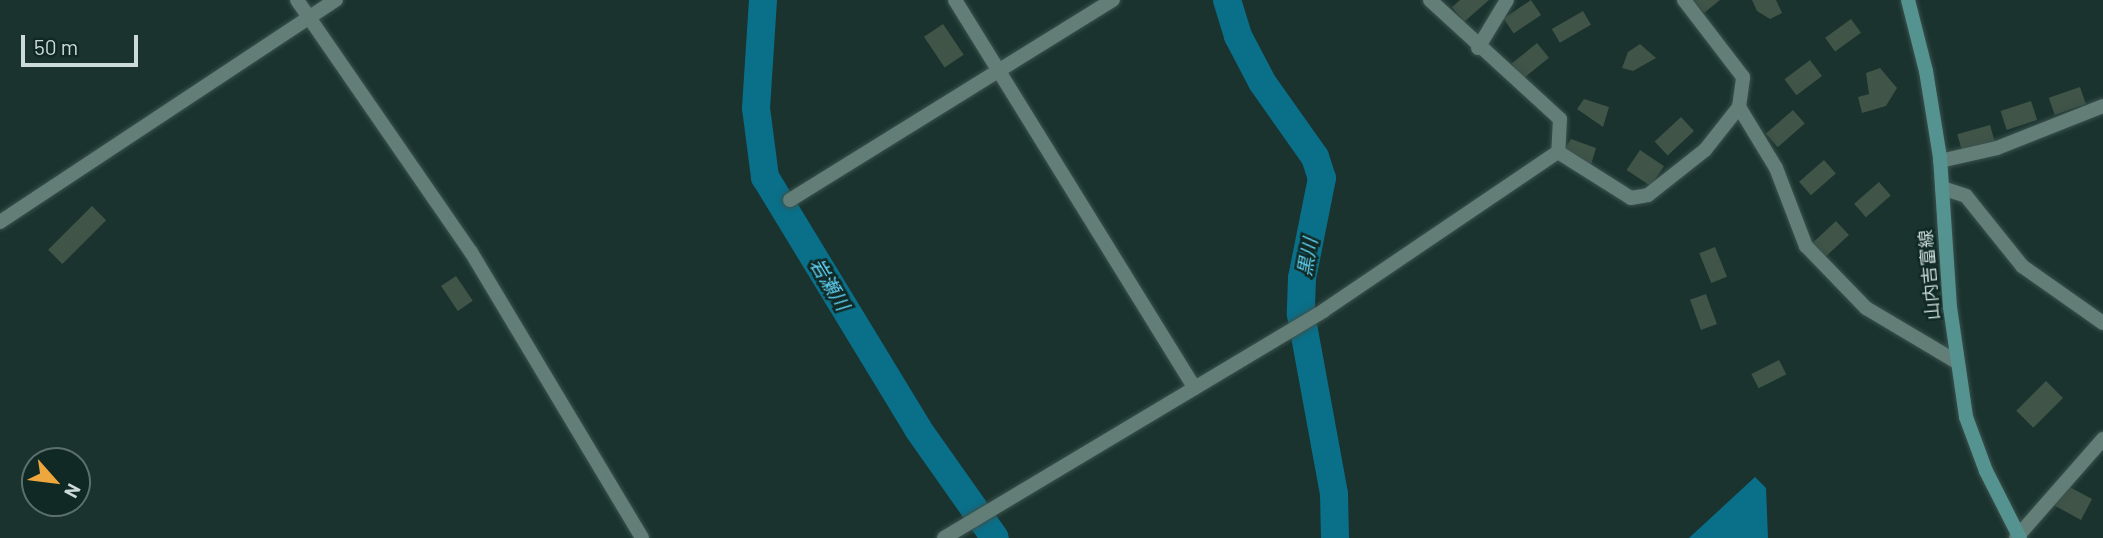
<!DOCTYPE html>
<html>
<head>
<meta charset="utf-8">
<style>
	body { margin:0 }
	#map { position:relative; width:2103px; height:538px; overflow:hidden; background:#1a332e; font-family:Barlow,"Noto Sans JP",sans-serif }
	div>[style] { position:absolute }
	.water>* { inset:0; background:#0a6f89 }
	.river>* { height:28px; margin:-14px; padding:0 14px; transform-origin:14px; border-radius:14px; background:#0a6f89 }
	.building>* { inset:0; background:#405448; transform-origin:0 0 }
	.roads { filter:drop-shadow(0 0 2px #3b514c) drop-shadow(0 0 2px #3b514c) }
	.minor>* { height:14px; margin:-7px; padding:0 7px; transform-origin:7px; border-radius:7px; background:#637d77 }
	.tertiary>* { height:14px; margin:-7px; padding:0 7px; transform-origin:7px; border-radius:7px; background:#637d77 }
	.secondary>* { height:14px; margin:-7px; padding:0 7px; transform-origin:7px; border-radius:7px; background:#559391 }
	span { translate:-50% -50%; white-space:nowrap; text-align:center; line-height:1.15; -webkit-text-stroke:5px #102924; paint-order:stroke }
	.street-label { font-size:18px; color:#ccdbd7 }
	.water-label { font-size:19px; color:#61d2f7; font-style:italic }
	.north { position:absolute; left:21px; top:447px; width:70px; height:70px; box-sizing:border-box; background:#102924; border:2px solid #5b706c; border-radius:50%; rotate:118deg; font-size:19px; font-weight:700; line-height:28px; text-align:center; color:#ccdbd7 }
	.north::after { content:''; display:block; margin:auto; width:24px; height:32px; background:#eea73d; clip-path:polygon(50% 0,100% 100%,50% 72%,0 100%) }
	.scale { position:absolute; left:21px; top:35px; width:117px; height:32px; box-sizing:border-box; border:4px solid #ccdbd7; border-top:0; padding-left:9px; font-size:21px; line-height:24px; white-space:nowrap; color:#ccdbd7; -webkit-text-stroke:5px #102924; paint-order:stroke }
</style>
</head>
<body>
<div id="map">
	<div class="water">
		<div style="clip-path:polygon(1755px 477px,1766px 488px,1768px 538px,1689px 538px)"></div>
	</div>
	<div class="river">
		<div style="left:763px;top:0;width:108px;rotate:93.7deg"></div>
		<div style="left:756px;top:108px;width:70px;rotate:82.6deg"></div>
		<div style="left:765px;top:177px;width:295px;rotate:58.7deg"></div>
		<div style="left:918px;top:429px;width:133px;rotate:54.8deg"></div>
		<div style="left:1227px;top:0;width:38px;rotate:73deg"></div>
		<div style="left:1238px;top:36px;width:52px;rotate:62.4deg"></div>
		<div style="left:1262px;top:82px;width:92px;rotate:54.8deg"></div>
		<div style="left:1315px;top:157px;width:22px;rotate:72deg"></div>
		<div style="left:1322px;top:178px;width:102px;rotate:101.3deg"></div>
		<div style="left:1302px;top:278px;width:36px;rotate:92deg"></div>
		<div style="left:1301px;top:314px;width:183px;rotate:79.6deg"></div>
		<div style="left:1334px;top:494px;width:44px;rotate:88.7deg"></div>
	</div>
	<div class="building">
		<div style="clip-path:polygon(1460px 0,1489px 0,1464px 22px,1452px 7px)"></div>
		<div style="left:1531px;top:0;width:18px;height:33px;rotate:56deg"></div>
		<div style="clip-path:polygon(1693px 0,1720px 0,1704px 13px)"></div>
		<div style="clip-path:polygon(1752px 0,1776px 0,1782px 13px,1770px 19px,1757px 11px)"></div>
		<div style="left:1583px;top:11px;width:16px;height:36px;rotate:60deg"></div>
		<div style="left:1851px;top:19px;width:17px;height:32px;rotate:54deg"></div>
		<div style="left:943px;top:24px;width:37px;height:23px;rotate:56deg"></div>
		<div style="left:1537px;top:43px;width:19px;height:33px;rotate:51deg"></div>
		<div style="clip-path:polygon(1640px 44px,1656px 58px,1633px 71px,1622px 68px,1628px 52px)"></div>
		<div style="left:1810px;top:60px;width:20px;height:32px;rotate:53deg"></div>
		<div style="clip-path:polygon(1880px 68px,1897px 88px,1886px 106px,1862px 113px,1858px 97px,1869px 94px,1866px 73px)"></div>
		<div style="left:2080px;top:87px;width:18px;height:33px;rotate:71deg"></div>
		<div style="clip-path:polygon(1584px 99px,1609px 107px,1603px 127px,1577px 109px)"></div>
		<div style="left:2031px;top:101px;width:20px;height:32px;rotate:72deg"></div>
		<div style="left:1793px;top:110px;width:18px;height:36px;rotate:49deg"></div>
		<div style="left:1681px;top:117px;width:19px;height:36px;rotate:47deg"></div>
		<div style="left:1990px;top:125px;width:18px;height:34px;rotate:74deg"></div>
		<div style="clip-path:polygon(1571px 139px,1596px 148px,1590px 168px,1564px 150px)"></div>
		<div style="left:1640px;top:150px;width:29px;height:24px;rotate:34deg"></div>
		<div style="left:1824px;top:160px;width:18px;height:33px;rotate:49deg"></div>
		<div style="left:1879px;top:182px;width:18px;height:33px;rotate:49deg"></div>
		<div style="left:92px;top:206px;width:20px;height:62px;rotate:45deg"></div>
		<div style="left:1836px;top:221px;width:19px;height:33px;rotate:47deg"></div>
		<div style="left:1715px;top:247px;width:32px;height:17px;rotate:68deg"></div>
		<div style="left:456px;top:276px;width:30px;height:18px;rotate:56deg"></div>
		<div style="left:1706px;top:294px;width:32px;height:17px;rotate:70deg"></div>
		<div style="left:1779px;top:360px;width:16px;height:31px;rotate:63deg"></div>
		<div style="left:2046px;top:381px;width:24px;height:42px;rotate:45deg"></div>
		<div style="clip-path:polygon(2068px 486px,2092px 499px,2081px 520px,2050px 503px)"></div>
	</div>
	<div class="roads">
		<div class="minor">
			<div style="left:297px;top:0;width:306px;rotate:55.4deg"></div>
			<div style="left:471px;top:252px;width:333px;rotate:59.1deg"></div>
			<div style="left:955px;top:0;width:456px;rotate:58.3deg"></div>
			<div style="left:1430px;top:0;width:176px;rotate:42.5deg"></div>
			<div style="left:1560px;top:119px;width:33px;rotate:93deg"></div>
			<div style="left:1478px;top:48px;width:56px;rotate:-58.9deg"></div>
			<div style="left:1739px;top:107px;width:71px;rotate:58.8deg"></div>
			<div style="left:1776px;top:168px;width:84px;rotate:69deg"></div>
			<div style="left:1806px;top:246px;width:86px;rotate:45.9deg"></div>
			<div style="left:1866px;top:308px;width:106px;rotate:30.7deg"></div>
			<div style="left:1940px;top:161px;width:58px;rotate:-12.8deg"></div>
			<div style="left:1997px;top:148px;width:114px;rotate:-21.6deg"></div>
			<div style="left:1942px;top:188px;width:25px;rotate:18deg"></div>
			<div style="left:1966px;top:196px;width:90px;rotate:51.3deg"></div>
			<div style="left:2022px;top:266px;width:99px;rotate:35.1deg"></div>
			<div style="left:790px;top:200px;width:380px;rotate:-31.8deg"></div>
			<div style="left:944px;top:538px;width:442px;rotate:-30.9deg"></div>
			<div style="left:1323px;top:311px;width:284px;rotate:-34.1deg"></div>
			<div style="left:1558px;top:152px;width:86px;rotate:32.2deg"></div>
			<div style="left:1631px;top:198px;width:17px;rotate:-10deg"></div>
			<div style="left:1648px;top:195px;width:73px;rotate:-38.3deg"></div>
			<div style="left:1705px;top:150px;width:55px;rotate:-51.7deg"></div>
			<div style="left:1739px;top:107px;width:30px;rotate:-82deg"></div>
			<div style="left:1743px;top:77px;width:97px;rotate:-127.5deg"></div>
			<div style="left:2016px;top:538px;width:132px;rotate:-48.7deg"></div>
		</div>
		<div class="tertiary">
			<div style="left:0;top:222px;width:403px;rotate:-33.5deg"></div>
		</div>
		<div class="secondary">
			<div style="left:1908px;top:0;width:73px;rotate:75.8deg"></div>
			<div style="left:1926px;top:71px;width:87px;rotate:80.8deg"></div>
			<div style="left:1940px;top:157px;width:150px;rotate:86.2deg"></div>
			<div style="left:1950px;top:307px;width:111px;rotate:81.7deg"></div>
			<div style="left:1966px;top:417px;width:58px;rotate:69.7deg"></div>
			<div style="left:1986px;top:471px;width:75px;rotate:63.1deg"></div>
		</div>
	</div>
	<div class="street-label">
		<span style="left:1929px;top:275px;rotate:-95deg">山内吉富線</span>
	</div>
	<div class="water-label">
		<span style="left:1307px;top:257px;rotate:-80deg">黒川</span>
		<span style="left:830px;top:284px;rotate:59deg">岩瀬川</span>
	</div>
	<div class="north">N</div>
	<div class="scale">50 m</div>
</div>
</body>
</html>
